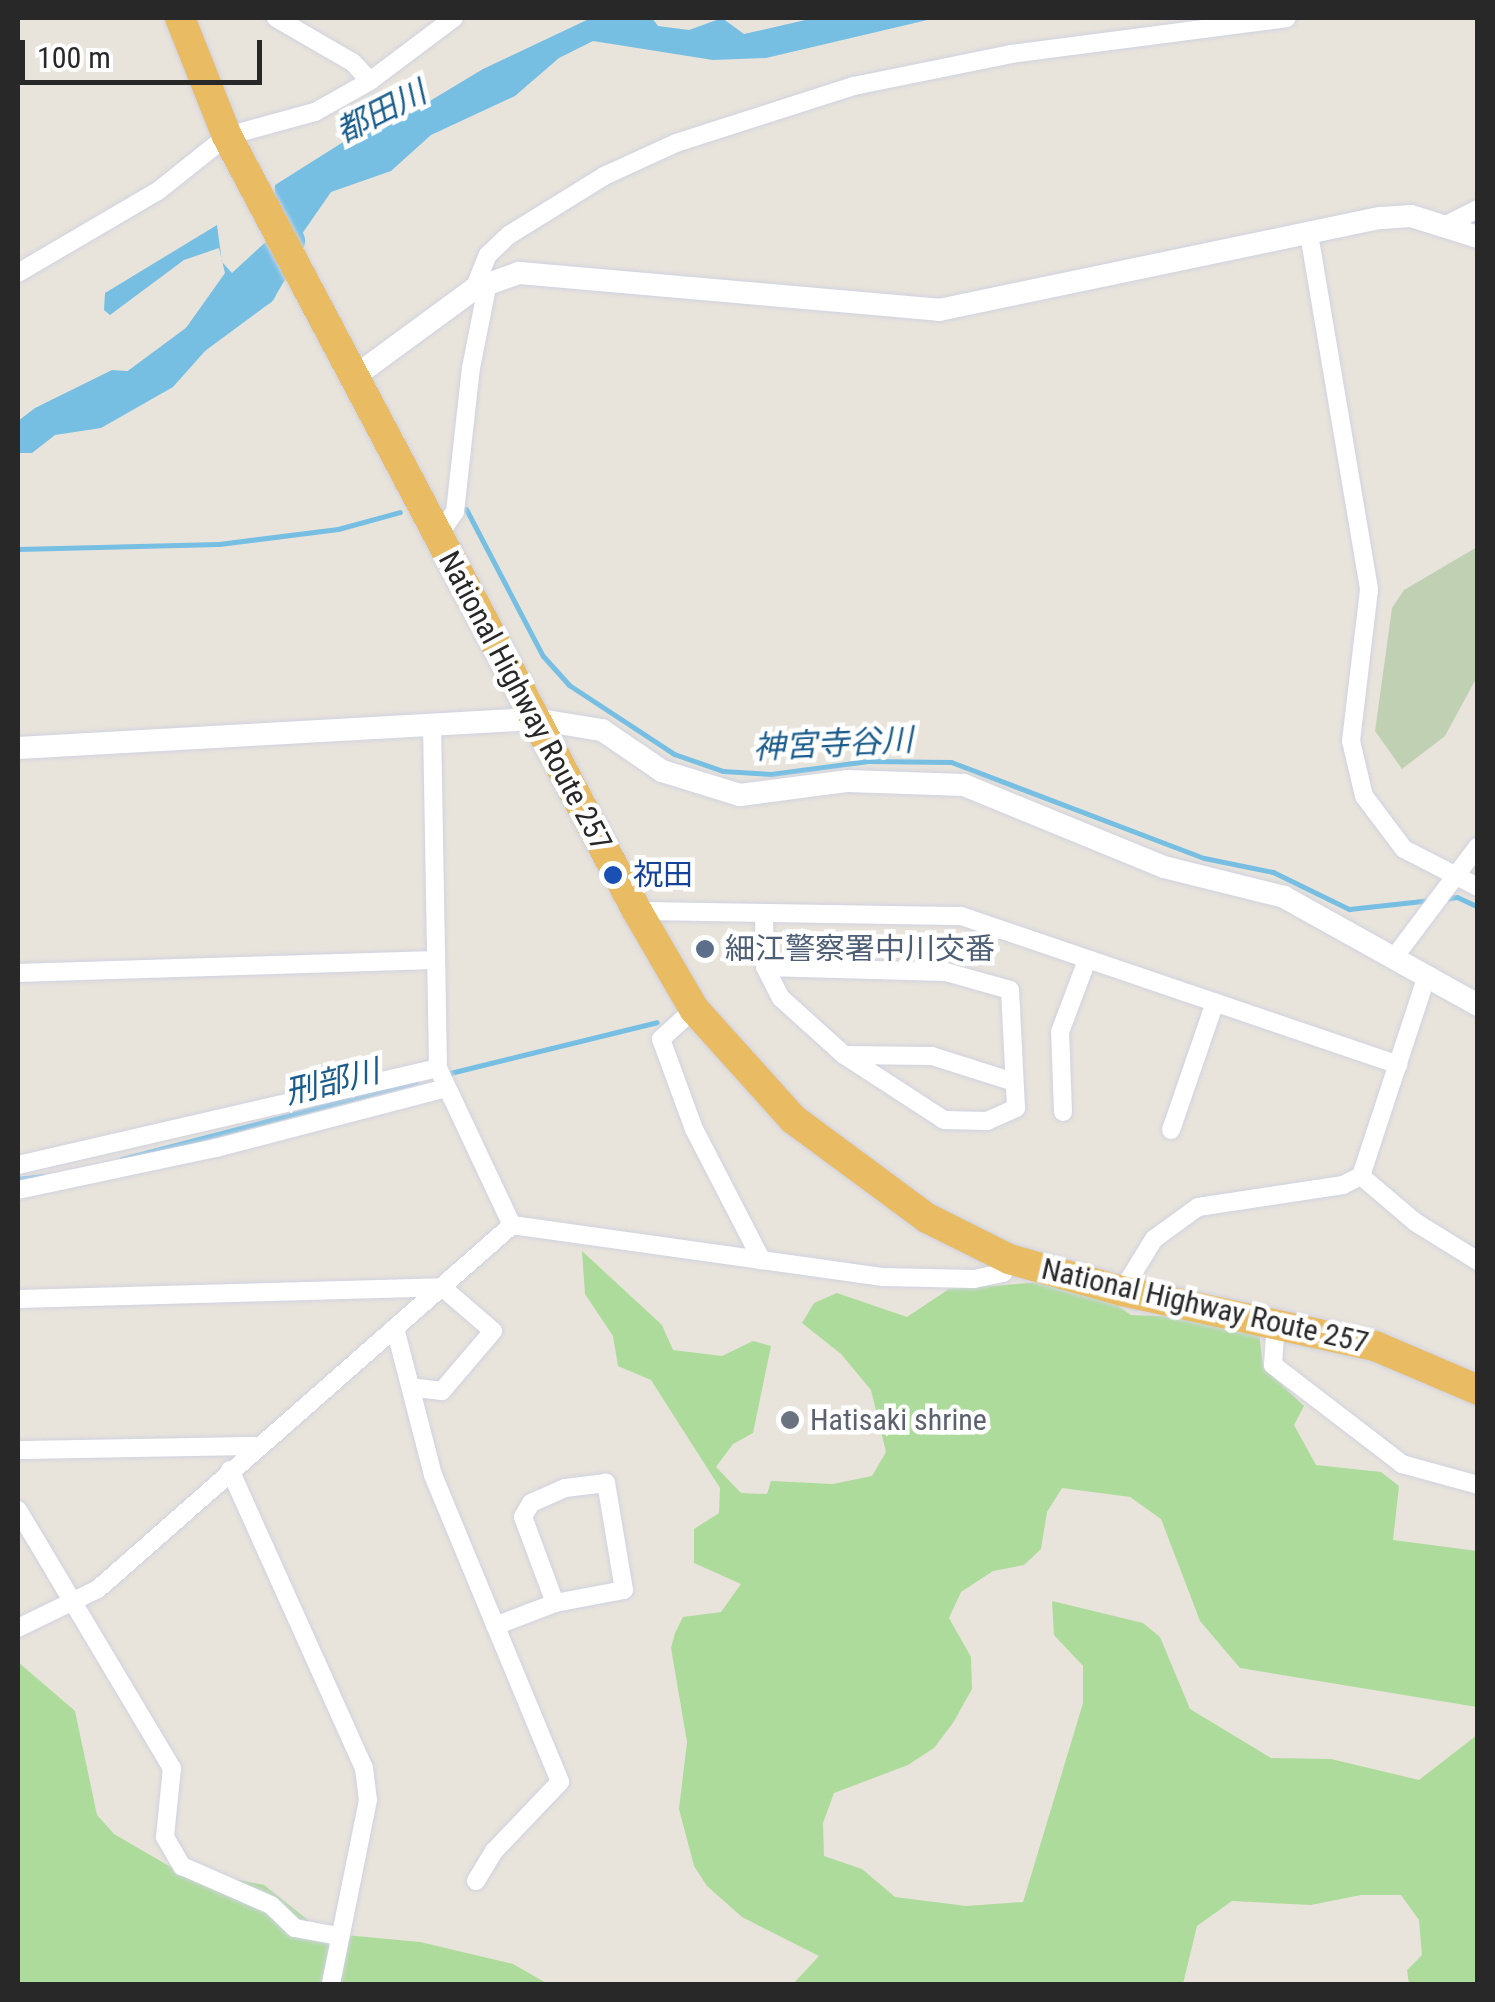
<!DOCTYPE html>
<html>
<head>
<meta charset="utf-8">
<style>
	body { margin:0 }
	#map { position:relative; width:1495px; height:2002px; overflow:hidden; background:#e9e4db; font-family:"Roboto Condensed","Noto Sans JP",sans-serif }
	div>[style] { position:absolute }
	.green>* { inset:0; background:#addb9b }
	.cemetery>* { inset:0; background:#c0d1b3 }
	.water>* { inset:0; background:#76bfe3 }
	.stream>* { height:5px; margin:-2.5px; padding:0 2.5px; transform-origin:2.5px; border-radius:2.5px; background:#76bfe3 }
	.river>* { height:30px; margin:-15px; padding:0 15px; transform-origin:15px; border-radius:15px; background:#76bfe3 }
	.roads { filter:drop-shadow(0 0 2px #d0d2e0) drop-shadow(0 0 2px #d0d2e0) }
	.minor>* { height:18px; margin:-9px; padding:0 9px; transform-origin:9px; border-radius:9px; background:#fff }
	.tertiary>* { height:22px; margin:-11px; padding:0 11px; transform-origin:11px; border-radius:11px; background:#fff }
	.trunk>* { height:30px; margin:-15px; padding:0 15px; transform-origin:15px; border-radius:15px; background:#e9bb62 }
	.dots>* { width:28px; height:28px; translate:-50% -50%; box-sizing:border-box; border:5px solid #fff; border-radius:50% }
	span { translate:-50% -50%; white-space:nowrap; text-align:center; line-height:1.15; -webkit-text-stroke:9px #fff; paint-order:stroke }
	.street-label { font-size:30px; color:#282828 }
	.transit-label { font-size:30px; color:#164399 }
	.left { translate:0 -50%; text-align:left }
	.service-label { font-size:30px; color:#4e5e75 }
	.worship-label { font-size:30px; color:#5b616d }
	.water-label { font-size:32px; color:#195c8b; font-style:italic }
	.frame { position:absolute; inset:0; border:20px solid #282828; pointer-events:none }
	.scale { position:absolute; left:20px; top:40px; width:242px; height:45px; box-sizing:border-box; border:5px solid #282828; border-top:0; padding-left:12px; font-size:30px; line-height:35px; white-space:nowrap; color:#282828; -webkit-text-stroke:8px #fff; paint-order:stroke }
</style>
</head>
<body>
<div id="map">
	<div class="green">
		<div style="clip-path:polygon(582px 1251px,662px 1325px,673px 1350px,722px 1356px,753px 1341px,771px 1346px,753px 1433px,733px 1444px,716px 1467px,741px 1493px,767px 1494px,771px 1481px,833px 1484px,872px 1476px,886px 1452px,871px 1390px,841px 1354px,802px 1323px,814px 1303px,837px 1293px,907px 1317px,949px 1289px,1044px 1282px,1096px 1291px,1131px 1315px,1185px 1317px,1259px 1333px,1263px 1367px,1304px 1406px,1294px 1425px,1316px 1465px,1381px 1472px,1399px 1486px,1393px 1540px,1477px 1551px,1477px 1707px,1240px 1668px,1200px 1621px,1161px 1519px,1130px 1497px,1062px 1488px,1047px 1512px,1041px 1549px,1024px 1565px,993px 1571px,961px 1592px,949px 1618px,971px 1657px,972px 1689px,953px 1723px,934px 1748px,908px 1765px,834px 1793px,823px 1823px,824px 1856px,862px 1869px,895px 1897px,966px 1906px,1023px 1902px,1083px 1703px,1083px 1666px,1054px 1635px,1052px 1601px,1143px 1623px,1160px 1637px,1190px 1709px,1271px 1758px,1331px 1759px,1419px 1780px,1477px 1735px,1477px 1984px,1409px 1984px,1407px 1970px,1422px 1955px,1419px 1920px,1401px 1895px,1361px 1895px,1311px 1905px,1232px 1901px,1197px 1926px,1183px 1984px,793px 1984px,819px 1956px,742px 1917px,707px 1886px,694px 1866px,679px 1809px,687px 1742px,671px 1648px,675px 1633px,683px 1617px,721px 1612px,741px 1584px,694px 1563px,694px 1529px,719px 1513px,720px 1488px,651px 1380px,618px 1366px,613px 1336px,585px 1294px)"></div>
		<div style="clip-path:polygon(18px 1662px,75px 1711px,97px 1815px,114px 1834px,169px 1866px,264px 1885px,324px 1933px,420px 1942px,513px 1964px,548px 1984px,18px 1984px)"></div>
	</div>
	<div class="cemetery">
		<div style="clip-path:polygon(1477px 547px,1477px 677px,1445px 736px,1402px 769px,1375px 731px,1392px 608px,1404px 590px)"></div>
	</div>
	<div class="water">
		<div style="clip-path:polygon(591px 18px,652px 18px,658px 26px,689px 30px,722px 18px,744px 34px,814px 18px,936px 18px,766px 58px,713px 60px,593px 41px,559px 58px,515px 96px,431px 135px,391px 171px,331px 192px,277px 270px,173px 387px,101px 428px,55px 435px,32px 453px,18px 453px,18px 421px,35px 408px,112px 370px,154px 373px,225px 273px,219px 248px,184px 260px,110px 315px,104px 310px,105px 293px,217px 225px,222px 262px,232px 273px,272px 236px,275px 185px,375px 122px,380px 131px,483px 69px)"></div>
	</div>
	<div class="stream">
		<div style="left:466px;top:509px;width:166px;rotate:62.4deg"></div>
		<div style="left:543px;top:656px;width:39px;rotate:48deg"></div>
		<div style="left:569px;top:685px;width:126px;rotate:33.3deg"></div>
		<div style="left:674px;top:754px;width:52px;rotate:19.1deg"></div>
		<div style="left:723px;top:771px;width:48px;rotate:3.6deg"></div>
		<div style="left:771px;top:774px;width:98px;rotate:-7.6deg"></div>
		<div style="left:868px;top:761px;width:83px;rotate:0.7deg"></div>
		<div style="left:951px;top:762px;width:271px;rotate:20.8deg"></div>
		<div style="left:1204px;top:858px;width:70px;rotate:11.5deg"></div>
		<div style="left:1273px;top:872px;width:85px;rotate:26deg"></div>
		<div style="left:1349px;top:909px;width:83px;rotate:-6.2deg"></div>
		<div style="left:18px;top:549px;width:201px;rotate:-1.4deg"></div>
		<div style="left:219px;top:544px;width:120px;rotate:-7.2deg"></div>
		<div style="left:338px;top:529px;width:64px;rotate:-15.3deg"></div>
		<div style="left:1443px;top:899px;width:14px;rotate:-8deg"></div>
		<div style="left:1457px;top:897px;width:23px;rotate:25deg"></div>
		<div style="left:446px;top:1074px;width:217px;rotate:-13.8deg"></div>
		<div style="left:122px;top:1159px;width:304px;rotate:-14.7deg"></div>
		<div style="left:18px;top:1179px;width:25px;rotate:-7deg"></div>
	</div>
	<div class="river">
		<div style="left:119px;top:396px;width:177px;rotate:-36.5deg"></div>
		<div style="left:261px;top:291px;width:58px;rotate:-59.9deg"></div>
	</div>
	<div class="roads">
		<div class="minor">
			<div style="left:370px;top:81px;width:105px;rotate:-36.9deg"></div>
			<div style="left:1442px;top:227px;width:40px;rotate:-26.6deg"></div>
			<div style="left:1309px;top:234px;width:361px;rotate:80.4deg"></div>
			<div style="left:1369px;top:590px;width:152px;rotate:96.8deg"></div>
			<div style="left:1351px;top:741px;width:57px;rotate:76.7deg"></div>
			<div style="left:1364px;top:796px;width:66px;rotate:53deg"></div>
			<div style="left:1404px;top:849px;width:83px;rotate:27.2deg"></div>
			<div style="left:18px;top:273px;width:162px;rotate:-30.4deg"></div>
			<div style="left:158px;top:191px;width:88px;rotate:-38.6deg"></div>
			<div style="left:227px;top:136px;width:91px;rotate:-15.3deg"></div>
			<div style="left:315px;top:112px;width:63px;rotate:-29.4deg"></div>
			<div style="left:370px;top:81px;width:26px;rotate:-133deg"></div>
			<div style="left:352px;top:62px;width:88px;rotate:-149.9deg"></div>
			<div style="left:474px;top:289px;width:37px;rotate:-68deg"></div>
			<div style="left:488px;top:255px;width:29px;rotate:-44deg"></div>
			<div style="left:509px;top:235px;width:112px;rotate:-31.8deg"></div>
			<div style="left:604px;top:176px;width:79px;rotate:-24.6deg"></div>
			<div style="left:676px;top:143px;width:187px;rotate:-17.8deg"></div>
			<div style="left:854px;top:86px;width:160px;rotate:-11.5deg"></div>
			<div style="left:1011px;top:54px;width:278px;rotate:-7.4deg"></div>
			<div style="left:438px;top:536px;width:29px;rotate:-55deg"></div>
			<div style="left:455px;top:512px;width:145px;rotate:-83.7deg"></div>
			<div style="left:471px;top:368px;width:88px;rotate:-78.8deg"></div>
			<div style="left:432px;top:723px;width:345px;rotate:89deg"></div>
			<div style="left:438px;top:1068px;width:174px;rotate:64.8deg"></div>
			<div style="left:637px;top:911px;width:324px;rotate:0.9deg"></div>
			<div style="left:961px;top:916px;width:462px;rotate:18.8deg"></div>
			<div style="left:764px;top:913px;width:54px;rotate:88.9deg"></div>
			<div style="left:765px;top:967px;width:35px;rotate:63deg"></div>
			<div style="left:781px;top:998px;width:85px;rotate:42.1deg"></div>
			<div style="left:844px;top:1055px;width:119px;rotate:33deg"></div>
			<div style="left:944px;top:1120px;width:43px;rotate:1.3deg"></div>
			<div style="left:987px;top:1121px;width:32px;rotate:-24deg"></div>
			<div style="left:1016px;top:1108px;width:118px;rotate:-92.9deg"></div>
			<div style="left:1010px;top:990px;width:66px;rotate:-164.3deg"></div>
			<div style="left:946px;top:972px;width:181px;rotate:-178.4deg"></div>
			<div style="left:1396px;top:955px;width:136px;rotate:-53deg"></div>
			<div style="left:18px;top:973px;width:416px;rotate:-1.8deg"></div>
			<div style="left:694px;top:1009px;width:45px;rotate:137.7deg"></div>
			<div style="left:661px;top:1039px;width:96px;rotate:69.9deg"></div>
			<div style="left:694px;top:1129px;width:148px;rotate:62.7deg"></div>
			<div style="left:844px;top:1055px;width:88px;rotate:0.7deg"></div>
			<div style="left:932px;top:1056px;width:86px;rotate:17.6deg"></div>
			<div style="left:1063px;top:1112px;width:80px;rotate:-92.1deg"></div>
			<div style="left:1060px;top:1032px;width:77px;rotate:-69.4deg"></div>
			<div style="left:1171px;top:1130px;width:135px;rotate:-71deg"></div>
			<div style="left:18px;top:1165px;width:431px;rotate:-13deg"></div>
			<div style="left:1361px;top:1176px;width:71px;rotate:40.4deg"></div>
			<div style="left:1415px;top:1222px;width:74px;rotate:31.8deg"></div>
			<div style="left:18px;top:1190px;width:202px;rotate:-12deg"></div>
			<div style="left:216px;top:1148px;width:238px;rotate:-14.6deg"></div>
			<div style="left:1122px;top:1291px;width:61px;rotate:-58.4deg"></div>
			<div style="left:1154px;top:1239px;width:54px;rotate:-36deg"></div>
			<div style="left:1198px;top:1207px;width:147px;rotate:-8.6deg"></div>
			<div style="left:1343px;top:1185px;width:20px;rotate:-27deg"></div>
			<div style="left:1361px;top:1176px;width:212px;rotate:-71.8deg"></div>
			<div style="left:18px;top:1299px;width:424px;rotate:-1.6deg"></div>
			<div style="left:442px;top:1287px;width:67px;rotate:40.8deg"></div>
			<div style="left:493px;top:1331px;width:79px;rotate:130.4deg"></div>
			<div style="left:442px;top:1391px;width:31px;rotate:-173deg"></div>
			<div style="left:1276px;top:1322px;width:43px;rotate:94deg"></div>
			<div style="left:1273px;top:1365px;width:163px;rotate:37.5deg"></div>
			<div style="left:1402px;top:1464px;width:79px;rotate:15.4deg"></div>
			<div style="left:395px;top:1328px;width:152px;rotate:75.5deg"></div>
			<div style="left:433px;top:1475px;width:332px;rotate:67.5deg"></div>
			<div style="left:560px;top:1782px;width:95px;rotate:133.7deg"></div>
			<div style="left:494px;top:1851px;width:35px;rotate:121deg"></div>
			<div style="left:18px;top:1450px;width:237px;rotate:-1deg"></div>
			<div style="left:230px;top:1470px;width:327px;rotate:65.8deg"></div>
			<div style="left:364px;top:1768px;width:32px;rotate:83deg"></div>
			<div style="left:368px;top:1800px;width:188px;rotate:101.4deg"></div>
			<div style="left:18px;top:1510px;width:300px;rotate:59.2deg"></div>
			<div style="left:172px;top:1768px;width:69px;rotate:95.8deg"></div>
			<div style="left:165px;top:1837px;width:34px;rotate:60deg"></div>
			<div style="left:182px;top:1866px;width:97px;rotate:23.7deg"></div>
			<div style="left:271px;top:1905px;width:33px;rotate:44deg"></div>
			<div style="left:295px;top:1928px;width:44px;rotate:10.5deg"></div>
			<div style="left:495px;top:1626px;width:64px;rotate:-21deg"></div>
			<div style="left:555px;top:1603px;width:70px;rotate:-10.7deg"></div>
			<div style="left:624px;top:1590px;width:109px;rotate:-99.5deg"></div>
			<div style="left:606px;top:1483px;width:41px;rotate:173deg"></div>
			<div style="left:565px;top:1488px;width:37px;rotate:156deg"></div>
			<div style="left:531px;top:1503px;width:16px;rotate:120deg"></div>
			<div style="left:523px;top:1517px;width:92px;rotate:69.6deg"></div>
			<div style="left:18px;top:1628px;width:89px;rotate:-26deg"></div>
			<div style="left:98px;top:1589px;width:551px;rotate:-41.32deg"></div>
			<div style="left:512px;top:1225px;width:375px;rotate:8deg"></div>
			<div style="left:883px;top:1277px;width:91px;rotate:1.3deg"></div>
			<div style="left:974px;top:1279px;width:30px;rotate:-12deg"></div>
			<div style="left:1003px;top:1273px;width:15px;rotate:-67deg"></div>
		</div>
		<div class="tertiary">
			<div style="left:354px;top:377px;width:149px;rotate:-36.3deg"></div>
			<div style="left:474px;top:289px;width:48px;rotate:-19.6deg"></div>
			<div style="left:519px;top:273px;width:422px;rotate:5deg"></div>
			<div style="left:939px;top:310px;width:451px;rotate:-11.8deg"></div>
			<div style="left:1381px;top:218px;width:30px;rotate:-4deg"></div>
			<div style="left:1411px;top:216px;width:70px;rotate:17.4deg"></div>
			<div style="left:18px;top:748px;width:517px;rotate:-3.22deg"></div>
			<div style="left:534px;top:719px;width:69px;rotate:9.2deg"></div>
			<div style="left:602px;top:730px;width:73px;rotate:34.3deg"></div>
			<div style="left:662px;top:771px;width:82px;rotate:17.1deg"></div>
			<div style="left:740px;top:795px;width:109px;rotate:-7.4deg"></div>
			<div style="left:848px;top:781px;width:116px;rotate:2deg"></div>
			<div style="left:964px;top:785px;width:216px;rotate:22.3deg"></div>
			<div style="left:1164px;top:867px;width:124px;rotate:14deg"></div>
			<div style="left:1284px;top:897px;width:222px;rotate:29.1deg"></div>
		</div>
		<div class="trunk">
			<div style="left:180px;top:18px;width:127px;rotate:68.3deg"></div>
			<div style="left:227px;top:136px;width:877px;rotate:62.12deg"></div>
			<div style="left:637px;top:911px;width:113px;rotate:59.8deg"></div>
			<div style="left:694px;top:1009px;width:148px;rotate:48deg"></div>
			<div style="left:793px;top:1119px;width:167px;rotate:36.5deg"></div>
			<div style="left:927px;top:1218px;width:92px;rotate:26.6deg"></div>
			<div style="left:1009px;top:1259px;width:117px;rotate:15.8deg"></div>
			<div style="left:1122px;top:1291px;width:259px;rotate:12.3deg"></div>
			<div style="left:1375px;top:1346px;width:112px;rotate:23.1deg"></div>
		</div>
	</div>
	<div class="dots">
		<div style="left:613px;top:875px;background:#1a4fb4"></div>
		<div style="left:705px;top:949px;background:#5c6f8a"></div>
		<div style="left:790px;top:1420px;background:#6b7280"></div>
	</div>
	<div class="street-label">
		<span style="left:525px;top:701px;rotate:62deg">National Highway Route 257</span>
		<span style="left:1205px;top:1306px;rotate:13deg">National Highway Route 257</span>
	</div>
	<div class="transit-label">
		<span class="left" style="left:633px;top:875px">祝田</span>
	</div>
	<div class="service-label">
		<span class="left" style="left:725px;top:949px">細江警察署中川交番</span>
	</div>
	<div class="worship-label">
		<span class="left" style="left:810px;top:1420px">Hatisaki shrine</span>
	</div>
	<div class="water-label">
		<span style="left:381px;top:112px;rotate:-27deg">都田川</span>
		<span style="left:833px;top:744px;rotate:-3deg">神宮寺谷川</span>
		<span style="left:332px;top:1082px;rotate:-14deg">刑部川</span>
	</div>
	<div class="frame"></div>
	<div class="scale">100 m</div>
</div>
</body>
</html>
